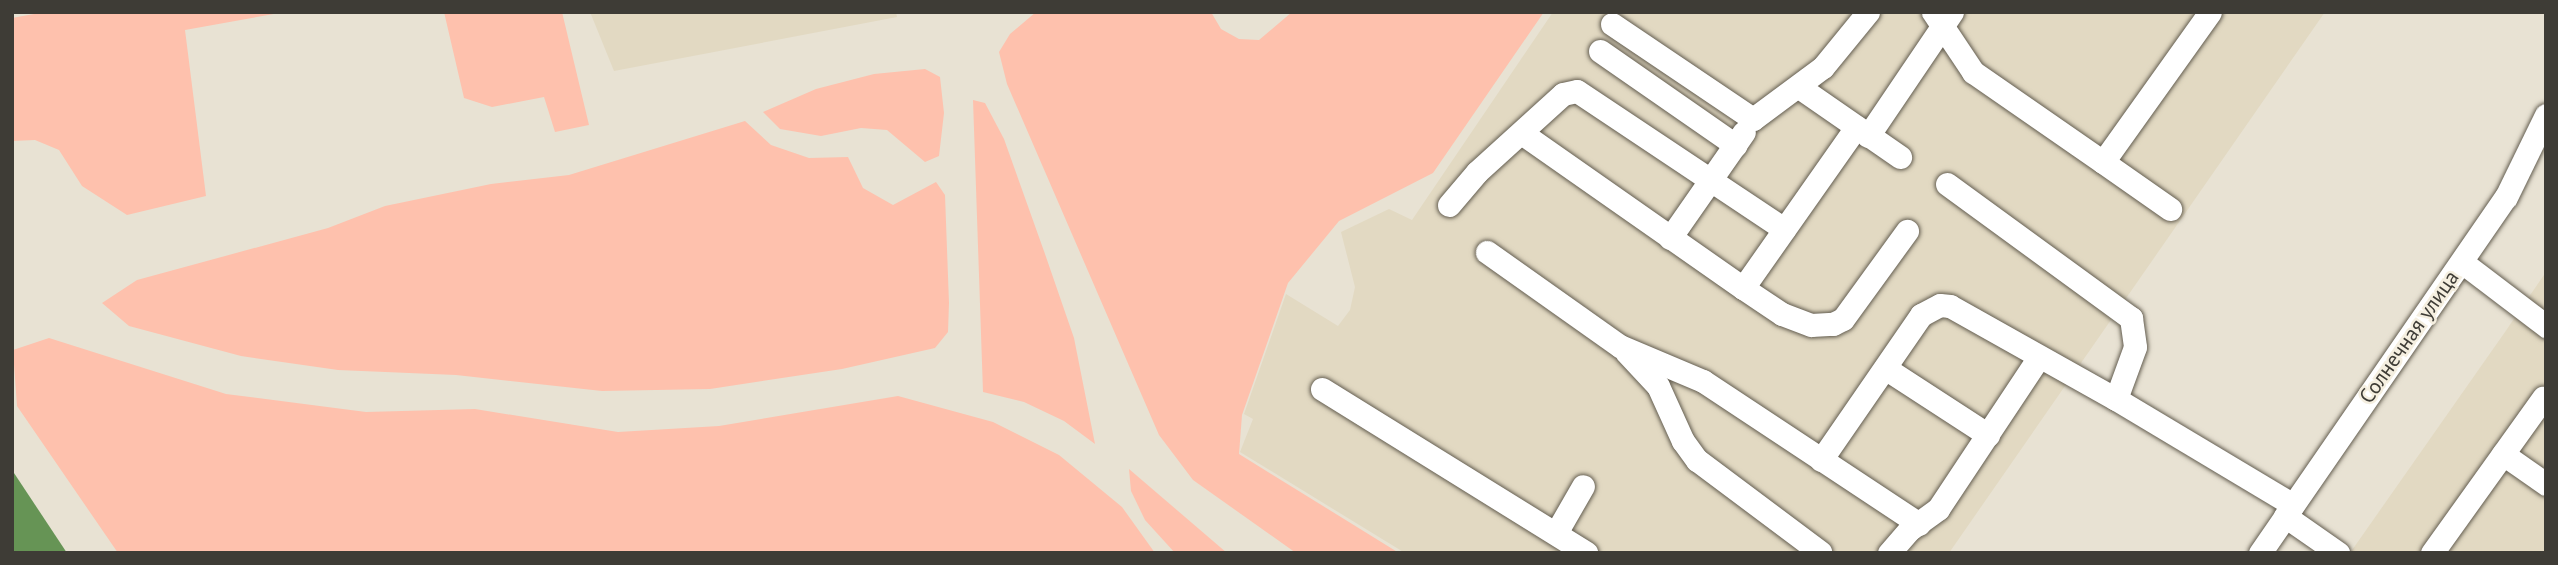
<!DOCTYPE html>
<html>
<head>
<meta charset="utf-8">
<style>
	body { margin:0 }
	#map { position:relative; width:2558px; height:565px; overflow:hidden; background:#e8e2d3; font-family:"PT Sans",sans-serif }
	div>[style] { position:absolute }
	.built>* { inset:0; background:#e2d9c2 }
	.green>* { inset:0; background:#fec1ad }
	.water>* { inset:0; background:#669455 }
	.roads { filter:drop-shadow(0 0 2px #635d50) drop-shadow(0 0 2px #635d50) }
	.minor>* { height:23px; margin:-11.5px; padding:0 11.5px; transform-origin:11.5px; border-radius:11.5px; background:#fff }
	span { translate:-50% -50%; white-space:nowrap; text-align:center; line-height:1.15; -webkit-text-stroke:5px #f5efe0; paint-order:stroke }
	.street-label { font-size:21px; color:#3e3c36 }
	.frame { position:absolute; inset:0; border:14px solid #3e3c36; pointer-events:none }
</style>
</head>
<body>
<div id="map">
	<div class="built">
		<div style="clip-path:polygon(590px 12px,896px 12px,897px 17px,614px 71px)"></div>
		<div style="clip-path:polygon(1553px 12px,2325px 12px,1949px 553px,1405px 553px,1240px 452px,1253px 419px,1244px 414px,1286px 294px,1338px 326px,1350px 310px,1355px 287px,1341px 232px,1389px 209px,1412px 220px)"></div>
		<div style="clip-path:polygon(2546px 272px,2546px 553px,2350px 553px,2505px 332px)"></div>
	</div>
	<div class="green">
		<div style="clip-path:polygon(45px 12px,285px 12px,185px 30px,206px 196px,127px 215px,82px 186px,59px 150px,35px 140px,12px 141px,12px 18px)"></div>
		<div style="clip-path:polygon(444px 12px,562px 12px,589px 125px,555px 132px,544px 97px,492px 107px,464px 98px)"></div>
		<div style="clip-path:polygon(1036px 12px,1211px 12px,1221px 29px,1239px 39px,1259px 40px,1292px 12px,1544px 12px,1433px 173px,1339px 221px,1288px 283px,1242px 415px,1239px 454px,1399px 553px,1296px 553px,1193px 480px,1159px 435px,1007px 84px,999px 52px,1010px 34px)"></div>
		<div style="clip-path:polygon(925px 69px,940px 77px,944px 113px,939px 156px,925px 162px,887px 130px,861px 128px,821px 136px,780px 129px,763px 112px,816px 89px,874px 74px)"></div>
		<div style="clip-path:polygon(973px 100px,985px 103px,1004px 139px,1045px 254px,1074px 338px,1095px 444px,1064px 421px,1024px 402px,983px 392px)"></div>
		<div style="clip-path:polygon(745px 121px,771px 145px,809px 158px,848px 157px,863px 188px,893px 205px,936px 182px,945px 195px,949px 303px,948px 332px,935px 348px,842px 369px,710px 389px,602px 391px,456px 375px,338px 370px,241px 356px,129px 326px,102px 303px,137px 280px,328px 228px,385px 206px,491px 184px,569px 175px)"></div>
		<div style="clip-path:polygon(49px 338px,226px 394px,366px 412px,475px 409px,618px 432px,719px 426px,898px 396px,993px 422px,1059px 455px,1122px 507px,1155px 553px,118px 553px,17px 406px,13px 350px)"></div>
		<div style="clip-path:polygon(1129px 469px,1227px 553px,1175px 553px,1145px 520px,1131px 491px)"></div>
	</div>
	<div class="water">
		<div style="clip-path:polygon(12px 470px,67px 553px,12px 553px)"></div>
	</div>
	<div class="roads">
		<div class="minor">
			<div style="left:1933px;top:12px;width:72px;rotate:56.3deg"></div>
			<div style="left:1973px;top:72px;width:158px;rotate:34.7deg"></div>
			<div style="left:2103px;top:162px;width:184px;rotate:-54.5deg"></div>
			<div style="left:1612px;top:24px;width:170px;rotate:34deg"></div>
			<div style="left:1753px;top:119px;width:87px;rotate:-36.6deg"></div>
			<div style="left:1823px;top:67px;width:71px;rotate:-50.7deg"></div>
			<div style="left:1600px;top:51px;width:165px;rotate:34.8deg"></div>
			<div style="left:1799px;top:87px;width:123px;rotate:34.7deg"></div>
			<div style="left:1523px;top:134px;width:269px;rotate:35deg"></div>
			<div style="left:1743px;top:288px;width:47px;rotate:33.7deg"></div>
			<div style="left:1782px;top:314px;width:31px;rotate:21deg"></div>
			<div style="left:1811px;top:325px;width:22px;rotate:-3deg"></div>
			<div style="left:1833px;top:324px;width:11px;rotate:-27deg"></div>
			<div style="left:1843px;top:319px;width:109px;rotate:-54deg"></div>
			<div style="left:1868px;top:136px;width:150px;rotate:-55.9deg"></div>
			<div style="left:2103px;top:162px;width:82px;rotate:35deg"></div>
			<div style="left:1947px;top:184px;width:228px;rotate:36.1deg"></div>
			<div style="left:2131px;top:318px;width:29px;rotate:82deg"></div>
			<div style="left:2135px;top:347px;width:55px;rotate:110.1deg"></div>
			<div style="left:2116px;top:399px;width:206px;rotate:30.9deg"></div>
			<div style="left:1449px;top:205px;width:43px;rotate:-49.7deg"></div>
			<div style="left:1477px;top:172px;width:116px;rotate:-42.2deg"></div>
			<div style="left:1563px;top:94px;width:14px;rotate:-12deg"></div>
			<div style="left:1577px;top:91px;width:249px;rotate:33.7deg"></div>
			<div style="left:1670px;top:238px;width:129px;rotate:-55.1deg"></div>
			<div style="left:1487px;top:252px;width:163px;rotate:35.3deg"></div>
			<div style="left:1620px;top:346px;width:90px;rotate:22.9deg"></div>
			<div style="left:1703px;top:381px;width:259px;rotate:33.5deg"></div>
			<div style="left:2462px;top:262px;width:106px;rotate:37.3deg"></div>
			<div style="left:1743px;top:288px;width:197px;rotate:-54.9deg"></div>
			<div style="left:1627px;top:353px;width:45px;rotate:46.8deg"></div>
			<div style="left:1658px;top:386px;width:60px;rotate:65.6deg"></div>
			<div style="left:1683px;top:441px;width:24px;rotate:54deg"></div>
			<div style="left:1697px;top:460px;width:154px;rotate:36.8deg"></div>
			<div style="left:1885px;top:368px;width:123px;rotate:33deg"></div>
			<div style="left:1322px;top:389px;width:311px;rotate:31.8deg"></div>
			<div style="left:2503px;top:454px;width:52px;rotate:34.9deg"></div>
			<div style="left:1821px;top:460px;width:176px;rotate:-55.4deg"></div>
			<div style="left:1921px;top:315px;width:21px;rotate:-28deg"></div>
			<div style="left:1940px;top:305px;width:10px;rotate:6deg"></div>
			<div style="left:1950px;top:306px;width:190px;rotate:29.3deg"></div>
			<div style="left:2285px;top:516px;width:65px;rotate:34.9deg"></div>
			<div style="left:1556px;top:533px;width:54px;rotate:-60.1deg"></div>
			<div style="left:1889px;top:553px;width:30px;rotate:-49deg"></div>
			<div style="left:1909px;top:530px;width:36px;rotate:-36deg"></div>
			<div style="left:1938px;top:509px;width:182px;rotate:-56.4deg"></div>
			<div style="left:2260px;top:553px;width:433px;rotate:-55.4deg"></div>
			<div style="left:2506px;top:197px;width:91px;rotate:-64deg"></div>
			<div style="left:2432px;top:553px;width:191px;rotate:-54.4deg"></div>
		</div>
	</div>
	<div class="street-label">
		<span style="left:2409px;top:337px;rotate:-55deg">Солнечная улица</span>
	</div>
	<div class="frame"></div>
</div>
</body>
</html>
